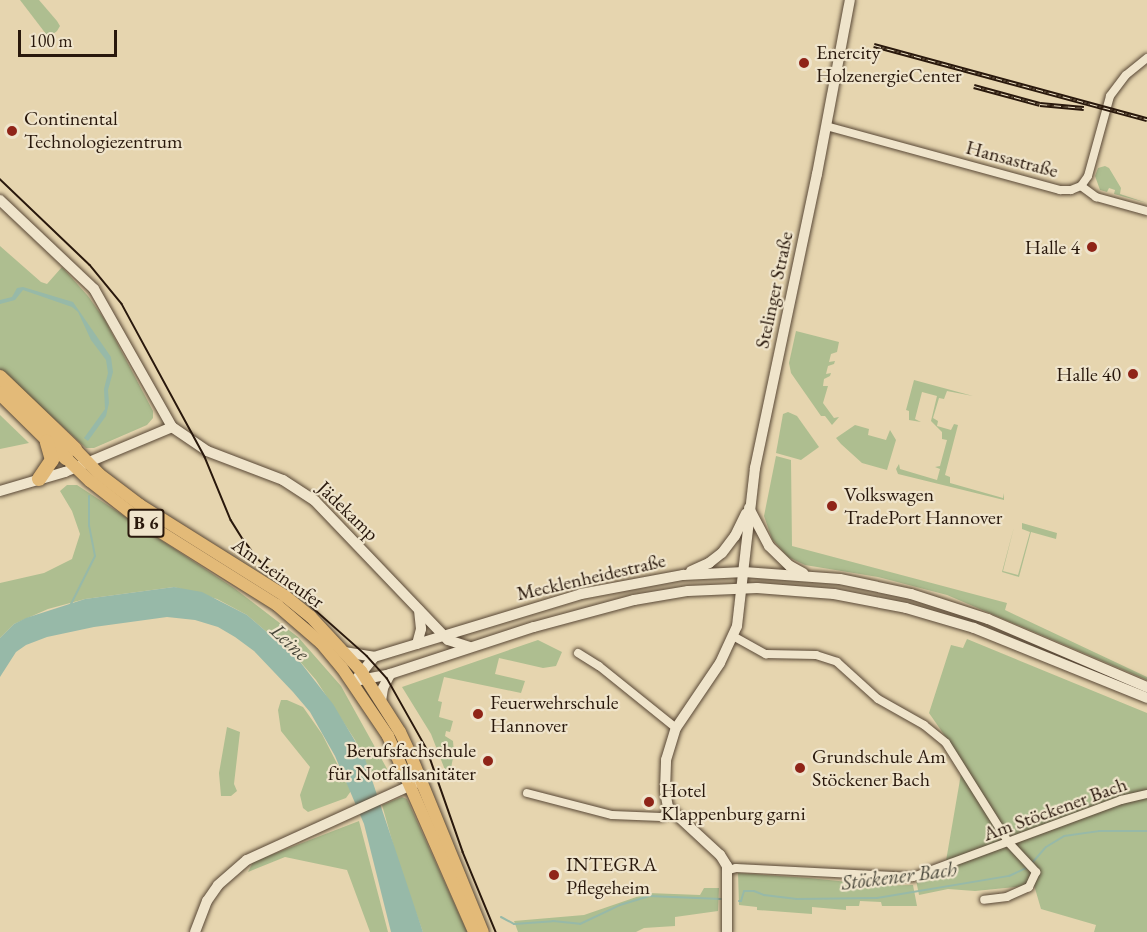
<!DOCTYPE html>
<html>
<head>
<meta charset="utf-8">
<style>
	body { margin:0 }
	#map { position:relative; width:1147px; height:932px; overflow:hidden; background:#e6d5af; font-family:"EB Garamond",serif }
	div>[style] { position:absolute }
	.green>* { inset:0; background:#aebe90 }
	.water>* { inset:0; background:#97b9a8 }
	.stream>* { height:2px; margin:-1px; padding:0 1px; transform-origin:1px; border-radius:1px; background:#97b9a8 }
	.roads { filter:drop-shadow(0 0 2px #584735) drop-shadow(0 0 2px #584735) }
	.street>* { height:8px; margin:-4px; padding:0 4px; transform-origin:4px; border-radius:4px; background:#efe4cb }
	.secondary>* { height:10px; margin:-5px; padding:0 5px; transform-origin:5px; border-radius:5px; background:#efe4cb }
	.primary>* { height:12px; margin:-6px; padding:0 6px; transform-origin:6px; border-radius:6px; background:#e3ba78 }
	.highway>* { height:14px; margin:-7px; padding:0 7px; transform-origin:7px; border-radius:7px; background:#e3ba78 }
	.tram>* { height:1.5px; margin:-0.75px; padding:0 0.75px; transform-origin:0.75px; border-radius:0.75px; background:#29180c }
	.rail>* { height:4.5px; margin-top:-2.25px; transform-origin:0; background:repeating-linear-gradient(90deg,#efe4cb 0 7px,#29180c 0 14px); box-sizing:border-box; border-block:2px solid #29180c }
	.dots>* { width:16px; height:16px; translate:-50% -50%; box-sizing:border-box; border:3px solid #efe4cb; border-radius:50% }
	span { translate:-50% -50%; white-space:nowrap; text-align:center; line-height:1.15; -webkit-text-stroke:4.5px #efe4cb; paint-order:stroke }
	.shield-label span { padding:2px 4px; background:#efe4cb; border:2px solid; border-radius:4px; -webkit-text-stroke-width:0 }
	.shield-label { font-size:18px; color:#29180c; font-weight:700 }
	.poi-label { font-size:20px; color:#29180c }
	.left { translate:0 -50%; text-align:left }
	.right { translate:-100% -50%; text-align:right }
	.street-label { font-size:20px; color:#29180c }
	.water-label { font-size:21px; color:#4a483b; font-style:italic }
	.scale { position:absolute; left:18px; top:30px; width:99px; height:27px; box-sizing:border-box; border:3px solid #29180c; border-top:0; padding-left:8px; font-size:18px; line-height:21px; white-space:nowrap; color:#29180c; -webkit-text-stroke:4px #efe4cb; paint-order:stroke }
</style>
</head>
<body>
<div id="map">
	<div class="green">
		<div style="clip-path:polygon(20px 0,39px 0,57px 21px,60px 26px,57px 31px,53px 34px,46px 34px)"></div>
		<div style="clip-path:polygon(1105px 166px,1109px 168px,1121px 188px,1120px 194px,1147px 203px,1114px 194px,1115px 190px,1109px 188px,1107px 192px,1100px 190px,1095px 176px,1098px 168px)"></div>
		<div style="clip-path:polygon(0 246px,41px 282px,47px 284px,62px 267px,88px 296px,105px 320px,153px 411px,153px 418px,147px 425px,94px 448px,86px 448px,0 369px)"></div>
		<div style="clip-path:polygon(796px 331px,839px 342px,837px 352px,831px 354px,829px 362px,835px 361px,834px 364px,828px 366px,826px 374px,831px 373px,830px 376px,824px 379px,823px 386px,828px 386px,823px 403px,834px 418px,839px 417px,832px 425px,825px 416px,821px 416px,791px 373px,789px 363px)"></div>
		<div style="clip-path:polygon(914px 380px,973px 396px,947px 391px,944px 399px,939px 398px,933px 418px,938px 421px,937px 426px,951px 430px,954px 424px,958px 425px,945px 475px,950px 477px,950px 483px,1003px 498px,1004px 493px,1004px 500px,898px 474px,896px 469px,899px 464px,900px 469px,937px 480px,940px 469px,935px 467px,940px 466px,947px 440px,942px 439px,942px 432px,931px 421px,937px 396px,922px 392px,915px 419px,921px 422px,909px 420px,909px 411px,906px 410px)"></div>
		<div style="clip-path:polygon(788px 412px,797px 416px,819px 447px,801px 460px,776px 453px,783px 414px)"></div>
		<div style="clip-path:polygon(0 415px,29px 443px,0 449px)"></div>
		<div style="clip-path:polygon(855px 425px,869px 429px,868px 435px,886px 440px,890px 430px,896px 440px,887px 470px,862px 463px,841px 444px,836px 438px)"></div>
		<div style="clip-path:polygon(776px 456px,791px 460px,792px 546px,1007px 603px,1005px 610px,1147px 677px,1147px 680px,947px 595px,878px 577px,805px 565px,788px 557px,772px 539px,764px 516px)"></div>
		<div style="clip-path:polygon(67px 485px,77px 485px,234px 588px,298px 637px,341px 686px,391px 776px,373px 779px,355px 740px,316px 680px,297px 658px,247px 615px,217px 599px,174px 587px,85px 599px,48px 609px,14px 624px,0 638px,0 583px,44px 573px,72px 559px,80px 534px,72px 511px,60px 491px)"></div>
		<div style="clip-path:polygon(1022px 523px,1057px 533px,1056px 539px,1031px 532px,1019px 577px,1002px 572px,1014px 527px,1003px 571px,1018px 575px,1030px 532px,1022px 529px)"></div>
		<div style="clip-path:polygon(967px 639px,1147px 713px,1147px 932px,1094px 932px,1096px 925px,1041px 909px,1034px 885px,975px 891px,948px 889px,919px 895px,916px 880px,946px 861px,963px 762px,929px 713px,951px 645px,963px 648px)"></div>
		<div style="clip-path:polygon(538px 640px,562px 652px,556px 666px,543px 668px,499px 658px,495px 674px,525px 681px,521px 693px,444px 677px,438px 701px,442px 702px,439px 717px,453px 721px,450px 732px,446px 731px,445px 736px,453px 741px,454px 753px,451px 768px,445px 770px,431px 734px,402px 687px)"></div>
		<div style="clip-path:polygon(281px 700px,287px 700px,303px 707px,322px 734px,351px 791px,346px 798px,308px 812px,303px 808px,300px 795px,310px 767px,281px 731px,278px 710px)"></div>
		<div style="clip-path:polygon(227px 727px,240px 732px,234px 784px,237px 791px,231px 796px,221px 796px,219px 773px)"></div>
		<div style="clip-path:polygon(402px 797px,407px 799px,467px 932px,423px 932px,400px 869px,382px 805px)"></div>
		<div style="clip-path:polygon(359px 821px,388px 932px,370px 932px,347px 870px,285px 857px,248px 872px,253px 862px)"></div>
		<div style="clip-path:polygon(738px 873px,809px 878px,858px 883px,858px 886px,913px 885px,917px 906px,882px 906px,881px 902px,860px 901px,859px 906px,846px 906px,846px 910px,812px 907px,812px 914px,757px 910px,757px 907px,739px 905px)"></div>
		<div style="clip-path:polygon(704px 888px,719px 888px,718px 911px,675px 917px,675px 926px,644px 928px,636px 932px,518px 932px,514px 921px,584px 915px,648px 893px,700px 895px)"></div>
	</div>
	<div class="water">
		<div style="clip-path:polygon(23px 287px,73px 302px,111px 357px,113px 372px,108px 390px,109px 403px,106px 416px,88px 441px,84px 438px,105px 409px,104px 389px,108px 373px,106px 360px,91px 340px,78px 312px,72px 307px,23px 290px,15px 300px,0 304px,0 300px,12px 297px,17px 288px)"></div>
		<div style="clip-path:polygon(174px 587px,202px 592px,247px 615px,297px 658px,333px 704px,364px 756px,423px 932px,391px 932px,364px 824px,335px 756px,310px 712px,293px 692px,254px 651px,235px 637px,218px 627px,195px 620px,167px 617px,94px 627px,47px 637px,26px 645px,16px 652px,0 677px,0 638px,14px 624px,26px 618px,85px 599px)"></div>
	</div>
	<div class="stream">
		<div style="left:70px;top:606px;width:56px;rotate:-63.4deg"></div>
		<div style="left:95px;top:556px;width:31px;rotate:-101deg"></div>
		<div style="left:89px;top:526px;width:30px;rotate:-90deg"></div>
		<div style="left:1032px;top:863px;width:21px;rotate:-49deg"></div>
		<div style="left:1046px;top:847px;width:21px;rotate:-31deg"></div>
		<div style="left:1064px;top:836px;width:35px;rotate:-8deg"></div>
		<div style="left:1099px;top:831px;width:48px"></div>
		<div style="left:739px;top:901px;width:2px"></div>
		<div style="left:741px;top:901px;width:10px;rotate:-73deg"></div>
		<div style="left:744px;top:891px;width:10px"></div>
		<div style="left:754px;top:891px;width:11px;rotate:22deg"></div>
		<div style="left:764px;top:895px;width:33px;rotate:7deg"></div>
		<div style="left:797px;top:899px;width:80px;rotate:-0.7deg"></div>
		<div style="left:877px;top:898px;width:134px;rotate:-9.5deg"></div>
		<div style="left:1009px;top:876px;width:21px;rotate:-25deg"></div>
		<div style="left:501px;top:917px;width:15px;rotate:28deg"></div>
		<div style="left:514px;top:924px;width:39px;rotate:-4deg"></div>
		<div style="left:553px;top:921px;width:27px;rotate:6deg"></div>
		<div style="left:580px;top:924px;width:44px;rotate:-25.4deg"></div>
		<div style="left:620px;top:905px;width:30px;rotate:-17deg"></div>
		<div style="left:649px;top:896px;width:72px;rotate:2.4deg"></div>
	</div>
	<div class="roads">
		<div class="street">
			<div style="left:826px;top:126px;width:243px;rotate:15.3deg"></div>
			<div style="left:1060px;top:190px;width:11px"></div>
			<div style="left:1071px;top:190px;width:11px;rotate:-22deg"></div>
			<div style="left:1081px;top:186px;width:12px;rotate:-55deg"></div>
			<div style="left:1088px;top:176px;width:83px;rotate:-74.6deg"></div>
			<div style="left:1110px;top:96px;width:26px;rotate:-53deg"></div>
			<div style="left:1126px;top:75px;width:27px;rotate:-39deg"></div>
			<div style="left:1081px;top:186px;width:19px;rotate:36deg"></div>
			<div style="left:1096px;top:197px;width:53px;rotate:15.4deg"></div>
			<div style="left:733px;top:636px;width:38px;rotate:29deg"></div>
			<div style="left:766px;top:654px;width:50px;rotate:1.1deg"></div>
			<div style="left:816px;top:655px;width:22px;rotate:18deg"></div>
			<div style="left:837px;top:662px;width:55px;rotate:42.1deg"></div>
			<div style="left:878px;top:699px;width:53px;rotate:29.5deg"></div>
			<div style="left:924px;top:725px;width:28px;rotate:39deg"></div>
			<div style="left:946px;top:743px;width:118px;rotate:57.8deg"></div>
			<div style="left:1009px;top:843px;width:40px;rotate:47deg"></div>
			<div style="left:1036px;top:872px;width:17px;rotate:115deg"></div>
			<div style="left:1029px;top:887px;width:24px;rotate:156deg"></div>
			<div style="left:1007px;top:897px;width:23px;rotate:173deg"></div>
			<div style="left:578px;top:653px;width:25px;rotate:32deg"></div>
			<div style="left:599px;top:666px;width:99px;rotate:38.8deg"></div>
			<div style="left:527px;top:793px;width:88px;rotate:14.5deg"></div>
			<div style="left:612px;top:815px;width:49px;rotate:2.3deg"></div>
			<div style="left:661px;top:817px;width:11px;rotate:-27deg"></div>
			<div style="left:728px;top:870px;width:8px;rotate:-14deg"></div>
			<div style="left:736px;top:868px;width:177px;rotate:2.9deg"></div>
			<div style="left:913px;top:877px;width:222px;rotate:-20.3deg"></div>
			<div style="left:1121px;top:800px;width:27px;rotate:-13deg"></div>
		</div>
		<div class="secondary">
			<div style="left:0;top:200px;width:129px;rotate:43.4deg"></div>
			<div style="left:94px;top:289px;width:159px;rotate:60.5deg"></div>
			<div style="left:172px;top:427px;width:42px;rotate:34.4deg"></div>
			<div style="left:207px;top:451px;width:81px;rotate:20.9deg"></div>
			<div style="left:283px;top:480px;width:38px;rotate:33deg"></div>
			<div style="left:315px;top:501px;width:192px;rotate:46.3deg"></div>
			<div style="left:448px;top:640px;width:22px;rotate:18deg"></div>
			<div style="left:0;top:491px;width:68px;rotate:-16.3deg"></div>
			<div style="left:65px;top:472px;width:116px;rotate:-22.8deg"></div>
			<div style="left:749px;top:508px;width:43px;rotate:62.2deg"></div>
			<div style="left:769px;top:546px;width:29px;rotate:44deg"></div>
			<div style="left:790px;top:566px;width:15px;rotate:28deg"></div>
			<div style="left:691px;top:571px;width:20px;rotate:-24deg"></div>
			<div style="left:709px;top:563px;width:16px;rotate:-38deg"></div>
			<div style="left:722px;top:553px;width:21px;rotate:-53deg"></div>
			<div style="left:735px;top:536px;width:25px;rotate:-64deg"></div>
			<div style="left:417px;top:644px;width:16px;rotate:-75deg"></div>
			<div style="left:421px;top:629px;width:19px;rotate:-96deg"></div>
			<div style="left:344px;top:652px;width:30px;rotate:9deg"></div>
			<div style="left:360px;top:680px;width:31px;rotate:-11deg"></div>
			<div style="left:390px;top:674px;width:151px;rotate:-18.1deg"></div>
			<div style="left:534px;top:627px;width:104px;rotate:-15.1deg"></div>
			<div style="left:634px;top:600px;width:55px;rotate:-9.5deg"></div>
			<div style="left:688px;top:591px;width:69px;rotate:-2.5deg"></div>
			<div style="left:757px;top:588px;width:77px;rotate:4.5deg"></div>
			<div style="left:834px;top:594px;width:73px;rotate:11deg"></div>
			<div style="left:906px;top:608px;width:71px;rotate:16.4deg"></div>
			<div style="left:974px;top:628px;width:187px;rotate:22deg"></div>
			<div style="left:354px;top:682px;width:32px;rotate:-51deg"></div>
			<div style="left:374px;top:657px;width:216px;rotate:-16.9deg"></div>
			<div style="left:581px;top:594px;width:104px;rotate:-10.6deg"></div>
			<div style="left:683px;top:575px;width:61px;rotate:-2.8deg"></div>
			<div style="left:744px;top:572px;width:96px;rotate:4.2deg"></div>
			<div style="left:840px;top:579px;width:73px;rotate:11.9deg"></div>
			<div style="left:911px;top:594px;width:81px;rotate:18deg"></div>
			<div style="left:988px;top:619px;width:173px;rotate:23.2deg"></div>
			<div style="left:381px;top:701px;width:13px;rotate:-81deg"></div>
			<div style="left:383px;top:688px;width:16px;rotate:-63deg"></div>
			<div style="left:195px;top:932px;width:33px;rotate:-69deg"></div>
			<div style="left:207px;top:901px;width:19px;rotate:-55deg"></div>
			<div style="left:218px;top:885px;width:38px;rotate:-41deg"></div>
			<div style="left:247px;top:860px;width:186px;rotate:-24.5deg"></div>
			<div style="left:727px;top:932px;width:66px;rotate:-90deg"></div>
			<div style="left:727px;top:866px;width:13px;rotate:-122deg"></div>
			<div style="left:720px;top:855px;width:71px;rotate:-137.3deg"></div>
			<div style="left:668px;top:807px;width:16px;rotate:-101deg"></div>
			<div style="left:665px;top:791px;width:31px;rotate:-88deg"></div>
			<div style="left:666px;top:760px;width:34px;rotate:-73deg"></div>
			<div style="left:676px;top:728px;width:78px;rotate:-55.9deg"></div>
			<div style="left:720px;top:663px;width:41px;rotate:-65.3deg"></div>
			<div style="left:737px;top:626px;width:159px;rotate:-83.5deg"></div>
			<div style="left:755px;top:468px;width:300px;rotate:-78.1deg"></div>
			<div style="left:817px;top:174px;width:177px;rotate:-79.3deg"></div>
		</div>
		<div class="primary">
			<div style="left:75px;top:449px;width:35px;rotate:46deg"></div>
			<div style="left:99px;top:474px;width:51px;rotate:37.1deg"></div>
			<div style="left:140px;top:505px;width:171px;rotate:32.1deg"></div>
			<div style="left:285px;top:596px;width:33px;rotate:39deg"></div>
			<div style="left:311px;top:617px;width:74px;rotate:47.2deg"></div>
			<div style="left:361px;top:671px;width:72px;rotate:57.4deg"></div>
			<div style="left:400px;top:732px;width:26px;rotate:65deg"></div>
			<div style="left:411px;top:756px;width:190px;rotate:67.8deg"></div>
			<div style="left:66px;top:458px;width:33px;rotate:44deg"></div>
			<div style="left:90px;top:481px;width:57px;rotate:37.9deg"></div>
			<div style="left:135px;top:516px;width:168px;rotate:32.1deg"></div>
			<div style="left:277px;top:605px;width:58px;rotate:40.8deg"></div>
			<div style="left:321px;top:643px;width:33px;rotate:50deg"></div>
			<div style="left:342px;top:668px;width:82px;rotate:55.9deg"></div>
			<div style="left:388px;top:736px;width:214px;rotate:66.3deg"></div>
		</div>
		<div class="highway">
			<div style="left:0;top:377px;width:104px;rotate:43.8deg"></div>
			<div style="left:0;top:393px;width:93px;rotate:44.6deg"></div>
			<div style="left:39px;top:479px;width:23px;rotate:-56deg"></div>
			<div style="left:52px;top:460px;width:19px;rotate:-106deg"></div>
		</div>
	</div>
	<div class="tram">
		<div style="left:0;top:179px;width:124px;rotate:43.7deg"></div>
		<div style="left:90px;top:265px;width:50px;rotate:50.6deg"></div>
		<div style="left:122px;top:304px;width:174px;rotate:61.5deg"></div>
		<div style="left:205px;top:457px;width:68px;rotate:67.6deg"></div>
		<div style="left:231px;top:520px;width:22px;rotate:58deg"></div>
		<div style="left:243px;top:539px;width:26px;rotate:53deg"></div>
		<div style="left:259px;top:560px;width:144px;rotate:41.6deg"></div>
		<div style="left:367px;top:656px;width:30px;rotate:48deg"></div>
		<div style="left:387px;top:678px;width:81px;rotate:60.6deg"></div>
		<div style="left:427px;top:749px;width:109px;rotate:70.7deg"></div>
		<div style="left:463px;top:852px;width:87px;rotate:67.6deg"></div>
	</div>
	<div class="rail">
		<div style="left:874px;top:45px;width:283px;rotate:15.2deg"></div>
		<div style="left:974px;top:86px;width:68px;rotate:15.3deg"></div>
		<div style="left:1040px;top:104px;width:44px;rotate:5.2deg"></div>
	</div>
	<div class="dots">
		<div style="left:804px;top:63px;background:#8f2418"></div>
		<div style="left:12px;top:131px;background:#8f2418"></div>
		<div style="left:1092px;top:247px;background:#8f2418"></div>
		<div style="left:1133px;top:374px;background:#8f2418"></div>
		<div style="left:832px;top:506px;background:#8f2418"></div>
		<div style="left:478px;top:714px;background:#8f2418"></div>
		<div style="left:488px;top:761px;background:#8f2418"></div>
		<div style="left:800px;top:768px;background:#8f2418"></div>
		<div style="left:649px;top:802px;background:#8f2418"></div>
		<div style="left:554px;top:875px;background:#8f2418"></div>
	</div>
	<div class="shield-label">
		<span style="left:146px;top:523px">B 6</span>
	</div>
	<div class="poi-label">
		<span class="left" style="left:816px;top:64px">Enercity<br>HolzenergieCenter</span>
		<span class="left" style="left:24px;top:130px">Continental<br>Technologiezentrum</span>
		<span class="right" style="left:1080px;top:247px">Halle 4</span>
		<span class="right" style="left:1121px;top:374px">Halle 40</span>
		<span class="left" style="left:844px;top:506px">Volkswagen<br>TradePort Hannover</span>
		<span class="left" style="left:490px;top:714px">Feuerwehrschule<br>Hannover</span>
		<span class="right" style="left:476px;top:762px">Berufsfachschule<br>für Notfallsanitäter</span>
		<span class="left" style="left:812px;top:768px">Grundschule Am<br>Stöckener Bach</span>
		<span class="left" style="left:661px;top:802px">Hotel<br>Klappenburg garni</span>
		<span class="left" style="left:566px;top:876px">INTEGRA<br>Pflegeheim</span>
	</div>
	<div class="street-label">
		<span style="left:1012px;top:159px;rotate:15deg">Hansastraße</span>
		<span style="left:774px;top:290px;rotate:-78deg">Stelinger Straße</span>
		<span style="left:348px;top:511px;rotate:44deg">Jädekamp</span>
		<span style="left:278px;top:573px;rotate:35deg">Am Leineufer</span>
		<span style="left:591px;top:577px;rotate:-13deg">Mecklenheidestraße</span>
		<span style="left:1055px;top:809px;rotate:-20deg">Am Stöckener Bach</span>
	</div>
	<div class="water-label">
		<span style="left:290px;top:642px;rotate:43deg">Leine</span>
		<span style="left:899px;top:876px;rotate:-7deg">Stöckener Bach</span>
	</div>
	<div class="scale">100 m</div>
</div>
</body>
</html>
